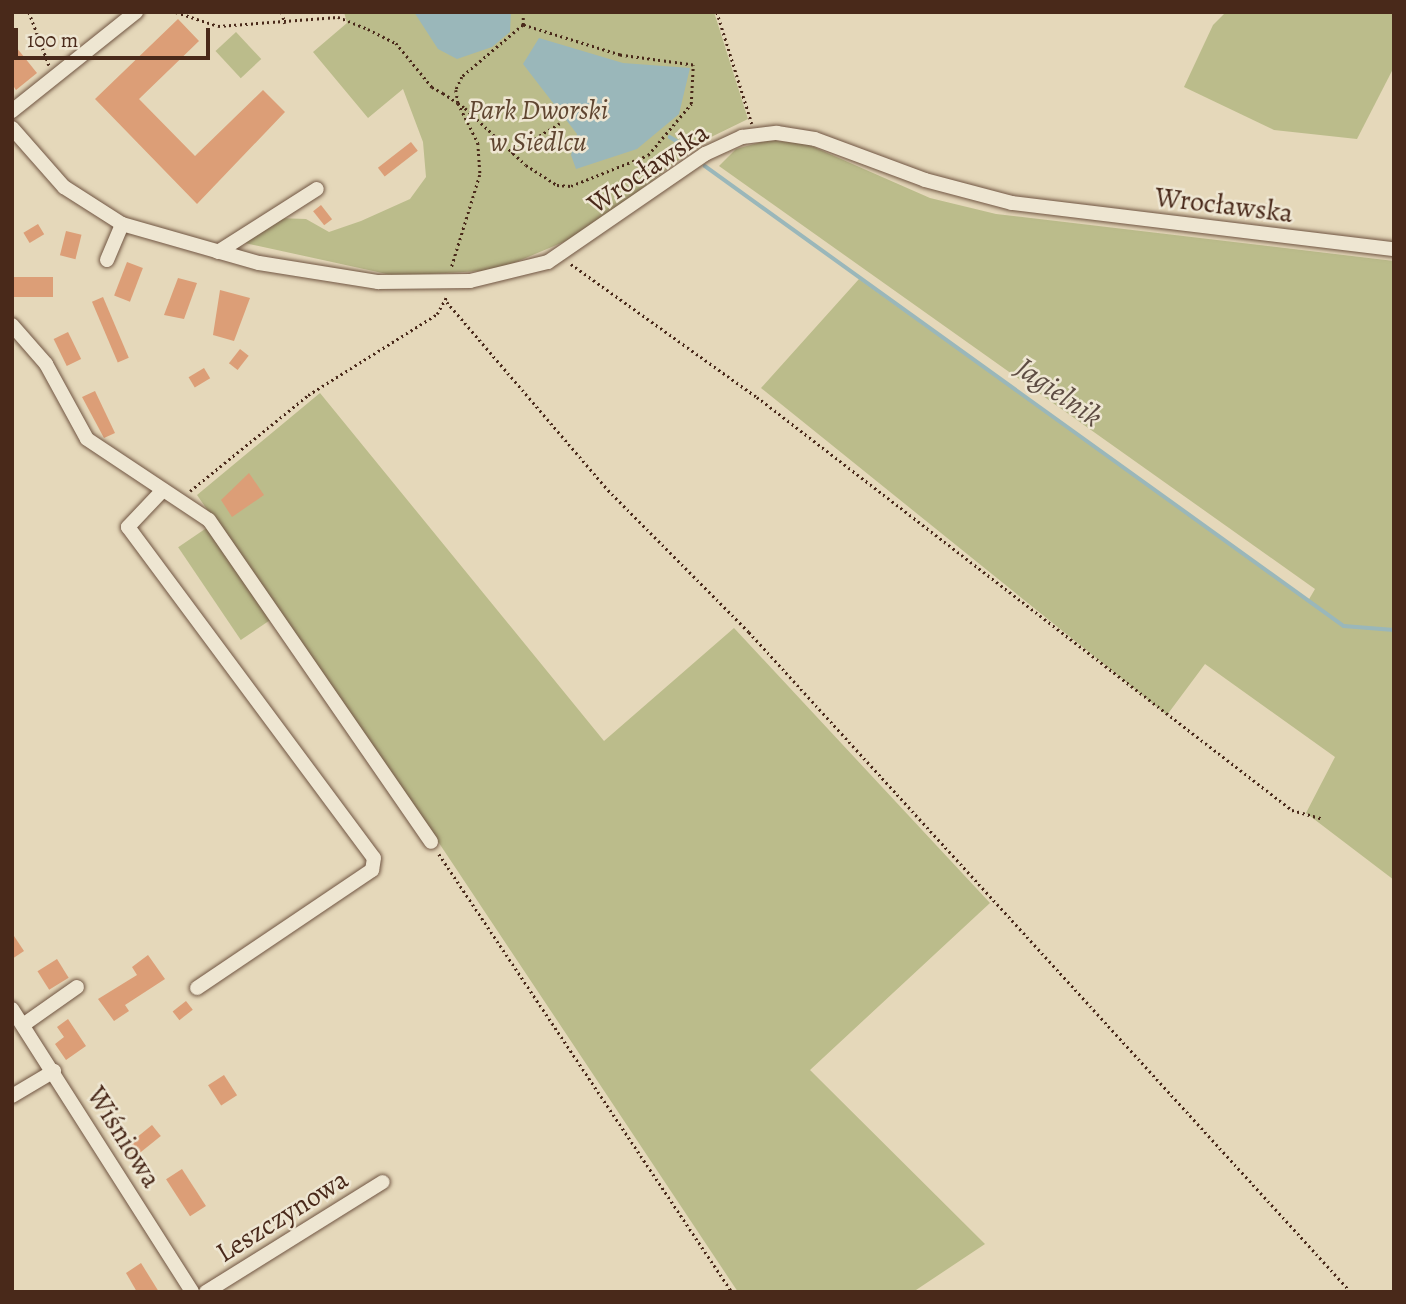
<!DOCTYPE html>
<html>
<head>
<meta charset="utf-8">
<style>
	body { margin:0 }
	#map { position:relative; width:1406px; height:1304px; overflow:hidden; background:#e5d8ba; font-family:Alegreya,serif }
	div>[style] { position:absolute }
	.green>* { inset:0; background:#bbbc8b; transform-origin:0 0 }
	.water>* { inset:0; background:#9ab7ba }
	.stream>* { height:3.5px; margin:-1.75px; padding:0 1.75px; transform-origin:1.75px; border-radius:1.75px; background:#9ab7ba }
	.building>* { inset:0; background:#dc9e77; transform-origin:0 0 }
	.path>* { height:2.5px; margin-top:-1.25px; transform-origin:0; background:repeating-linear-gradient(90deg,#49291a 0 2px,transparent 0 5.5px) }
	.roads { filter:drop-shadow(0 0 2px #705542) drop-shadow(0 0 2px #705542) }
	.minor>* { height:14px; margin:-7px; padding:0 7px; transform-origin:7px; border-radius:7px; background:#eee6d2 }
	span { translate:-50% -50%; white-space:nowrap; text-align:center; line-height:1.15; -webkit-text-stroke:5px #eee6d2; paint-order:stroke }
	.park-label { font-size:28px; color:#604631; font-style:italic }
	.street-label { font-size:28px; color:#49291a }
	.water-label { font-size:30px; color:#5d4c42; font-style:italic }
	.frame { position:absolute; inset:0; border:14px solid #49291a; pointer-events:none }
	.scale { position:absolute; left:14px; top:28px; width:196px; height:32px; box-sizing:border-box; border:4px solid #49291a; border-top:0; padding-left:9px; font-size:21px; line-height:24px; white-space:nowrap; color:#49291a; -webkit-text-stroke:5px #eee6d2; paint-order:stroke }
</style>
</head>
<body>
<div id="map">
	<div class="green">
		<div style="clip-path:polygon(344px 12px,714px 12px,748px 119px,703px 141px,585px 233px,497px 270px,396px 276px,245px 243px,277px 218px,306px 219px,329px 232px,361px 221px,410px 199px,426px 177px,423px 142px,403px 89px,368px 118px,313px 52px,347px 23px)"></div>
		<div style="clip-path:polygon(1226px 12px,1394px 12px,1394px 67px,1357px 139px,1274px 130px,1184px 87px,1213px 25px)"></div>
		<div style="left:236px;top:32px;width:37px;height:28px;rotate:47deg"></div>
		<div style="clip-path:polygon(768px 140px,807px 144px,930px 198px,996px 214px,1394px 261px,1394px 880px,1306px 813px,1335px 757px,1205px 664px,1167px 715px,761px 388px,859px 279px,1308px 601px,1315px 589px,719px 166px,736px 149px)"></div>
		<div style="clip-path:polygon(320px 393px,604px 741px,734px 628px,990px 903px,810px 1070px,985px 1244px,913px 1292px,738px 1292px,427px 825px,197px 495px)"></div>
		<div style="left:208px;top:527px;width:112px;height:36px;rotate:56deg"></div>
	</div>
	<div class="water">
		<div style="clip-path:polygon(414px 12px,511px 12px,510px 32px,492px 47px,457px 59px,438px 49px)"></div>
		<div style="clip-path:polygon(539px 38px,623px 63px,690px 68px,679px 114px,637px 149px,576px 169px,571px 155px,577px 134px,523px 64px)"></div>
	</div>
	<div class="stream">
		<div style="left:670px;top:137px;width:17px;rotate:31deg"></div>
		<div style="left:705px;top:166px;width:787px;rotate:35.75deg"></div>
		<div style="left:1344px;top:626px;width:50px;rotate:4.6deg"></div>
	</div>
	<div class="building">
		<div style="clip-path:polygon(178px 19px,199px 41px,139px 99px,195px 156px,263px 90px,285px 112px,197px 204px,95px 99px)"></div>
		<div style="clip-path:polygon(12px 42px,37px 73px,16px 90px,12px 84px)"></div>
		<div style="left:411px;top:142px;width:11px;height:42px;rotate:52deg"></div>
		<div style="left:321px;top:205px;width:18px;height:10px;rotate:52deg"></div>
		<div style="left:38px;top:224px;width:12px;height:17px;rotate:59deg"></div>
		<div style="left:66px;top:231px;width:16px;height:25px;rotate:14deg"></div>
		<div style="left:127px;top:262px;width:17px;height:36px;rotate:21deg"></div>
		<div style="left:14px;top:277px;width:39px;height:20px"></div>
		<div style="clip-path:polygon(178px 278px,197px 283px,184px 319px,164px 315px)"></div>
		<div style="clip-path:polygon(220px 290px,250px 298px,234px 341px,213px 335px)"></div>
		<div style="left:103px;top:297px;width:66px;height:12px;rotate:67deg"></div>
		<div style="left:68px;top:332px;width:30px;height:16px;rotate:64deg"></div>
		<div style="left:240px;top:349px;width:11px;height:18px;rotate:38deg"></div>
		<div style="left:204px;top:368px;width:12px;height:18px;rotate:59deg"></div>
		<div style="clip-path:polygon(95px 391px,115px 433px,104px 438px,82px 397px)"></div>
		<div style="clip-path:polygon(249px 473px,264px 495px,232px 517px,221px 500px)"></div>
		<div style="clip-path:polygon(12px 933px,24px 951px,12px 959px)"></div>
		<div style="clip-path:polygon(148px 955px,165px 979px,125px 1005px,129px 1011px,114px 1021px,98px 999px,137px 975px,132px 967px)"></div>
		<div style="left:57px;top:959px;width:22px;height:23px;rotate:58deg"></div>
		<div style="left:186px;top:1001px;width:11px;height:17px;rotate:52deg"></div>
		<div style="clip-path:polygon(68px 1019px,86px 1046px,66px 1060px,55px 1044px,64px 1037px,57px 1027px)"></div>
		<div style="left:224px;top:1075px;width:24px;height:19px;rotate:57deg"></div>
		<div style="left:152px;top:1125px;width:14px;height:32px;rotate:51deg"></div>
		<div style="left:182px;top:1169px;width:44px;height:19px;rotate:57deg"></div>
		<div style="clip-path:polygon(141px 1263px,159px 1292px,137px 1292px,126px 1273px)"></div>
	</div>
	<div class="path">
		<div style="left:29px;top:12px;width:57px;rotate:69.3deg"></div>
		<div style="left:176px;top:12px;width:44px;rotate:18.4deg"></div>
		<div style="left:218px;top:26px;width:120px;rotate:-4.3deg"></div>
		<div style="left:338px;top:17px;width:32px;rotate:22deg"></div>
		<div style="left:368px;top:29px;width:31px;rotate:27deg"></div>
		<div style="left:396px;top:43px;width:57px;rotate:50.7deg"></div>
		<div style="left:432px;top:87px;width:13px;rotate:29deg"></div>
		<div style="left:443px;top:93px;width:18px;rotate:34deg"></div>
		<div style="left:458px;top:103px;width:9px;rotate:36deg"></div>
		<div style="left:465px;top:108px;width:83px;rotate:43.1deg"></div>
		<div style="left:526px;top:165px;width:37px;rotate:33deg"></div>
		<div style="left:557px;top:185px;width:14px;rotate:4deg"></div>
		<div style="left:571px;top:186px;width:83px;rotate:-21.9deg"></div>
		<div style="left:648px;top:155px;width:67px;rotate:-49.9deg"></div>
		<div style="left:691px;top:104px;width:39px;rotate:-87deg"></div>
		<div style="left:693px;top:65px;width:74px;rotate:-172.2deg"></div>
		<div style="left:620px;top:55px;width:102px;rotate:-162.8deg"></div>
		<div style="left:523px;top:25px;width:80px;rotate:139.6deg"></div>
		<div style="left:462px;top:77px;width:14px;rotate:115deg"></div>
		<div style="left:456px;top:90px;width:13px;rotate:81deg"></div>
		<div style="left:458px;top:103px;width:45px;rotate:63.4deg"></div>
		<div style="left:478px;top:143px;width:32px;rotate:86deg"></div>
		<div style="left:480px;top:175px;width:98px;rotate:107.1deg"></div>
		<div style="left:282px;top:12px;width:12px;rotate:76deg"></div>
		<div style="left:717px;top:12px;width:117px;rotate:72.6deg"></div>
		<div style="left:523px;top:25px;width:13px;rotate:-90deg"></div>
		<div style="left:511px;top:153px;width:57px;rotate:-31.5deg"></div>
		<div style="left:571px;top:264px;width:229px;rotate:35.6deg"></div>
		<div style="left:757px;top:397px;width:676px;rotate:37.67deg"></div>
		<div style="left:1292px;top:810px;width:32px;rotate:16deg"></div>
		<div style="left:447px;top:302px;width:248px;rotate:49.4deg"></div>
		<div style="left:608px;top:490px;width:200px;rotate:45.2deg"></div>
		<div style="left:749px;top:632px;width:893px;rotate:47.63deg"></div>
		<div style="left:190px;top:491px;width:152px;rotate:-39.1deg"></div>
		<div style="left:308px;top:395px;width:152px;rotate:-32.1deg"></div>
		<div style="left:437px;top:314px;width:21px;rotate:-61deg"></div>
		<div style="left:439px;top:854px;width:527px;rotate:56.22deg"></div>
	</div>
	<div class="roads">
		<div class="minor">
			<div style="left:12px;top:111px;width:159px;rotate:-38.6deg"></div>
			<div style="left:12px;top:128px;width:79px;rotate:48.6deg"></div>
			<div style="left:64px;top:187px;width:69px;rotate:32.5deg"></div>
			<div style="left:122px;top:224px;width:142px;rotate:15.9deg"></div>
			<div style="left:259px;top:263px;width:121px;rotate:9.1deg"></div>
			<div style="left:378px;top:282px;width:92px;rotate:-0.6deg"></div>
			<div style="left:470px;top:281px;width:80px;rotate:-13.7deg"></div>
			<div style="left:548px;top:262px;width:191px;rotate:-34.5deg"></div>
			<div style="left:705px;top:154px;width:41px;rotate:-24.7deg"></div>
			<div style="left:742px;top:137px;width:35px;rotate:-7deg"></div>
			<div style="left:777px;top:133px;width:38px;rotate:9deg"></div>
			<div style="left:815px;top:139px;width:117px;rotate:20.4deg"></div>
			<div style="left:925px;top:180px;width:90px;rotate:14.8deg"></div>
			<div style="left:1012px;top:203px;width:385px;rotate:6.9deg"></div>
			<div style="left:218px;top:252px;width:117px;rotate:-32.5deg"></div>
			<div style="left:107px;top:260px;width:39px;rotate:-67deg"></div>
			<div style="left:12px;top:325px;width:52px;rotate:48.9deg"></div>
			<div style="left:46px;top:364px;width:85px;rotate:61.3deg"></div>
			<div style="left:87px;top:439px;width:146px;rotate:33.6deg"></div>
			<div style="left:209px;top:520px;width:391px;rotate:55.4deg"></div>
			<div style="left:163px;top:490px;width:51px;rotate:133.4deg"></div>
			<div style="left:128px;top:527px;width:412px;rotate:53.4deg"></div>
			<div style="left:374px;top:858px;width:12px;rotate:99deg"></div>
			<div style="left:372px;top:870px;width:211px;rotate:146deg"></div>
			<div style="left:12px;top:1009px;width:335px;rotate:57.5deg"></div>
			<div style="left:23px;top:1025px;width:66px;rotate:-35.1deg"></div>
			<div style="left:12px;top:1096px;width:49px;rotate:-30.8deg"></div>
			<div style="left:206px;top:1292px;width:208px;rotate:-31.9deg"></div>
		</div>
	</div>
	<div class="park-label">
		<span style="left:538px;top:126px">Park Dworski<br>w Siedlcu</span>
	</div>
	<div class="street-label">
		<span style="left:648px;top:168px;rotate:-34deg">Wrocławska</span>
		<span style="left:1224px;top:205px;rotate:7deg">Wrocławska</span>
		<span style="left:124px;top:1137px;rotate:58deg">Wiśniowa</span>
		<span style="left:282px;top:1216px;rotate:-32deg">Leszczynowa</span>
	</div>
	<div class="water-label">
		<span style="left:1059px;top:392px;rotate:35deg">Jagielnik</span>
	</div>
	<div class="frame"></div>
	<div class="scale">100 m</div>
</div>
</body>
</html>
